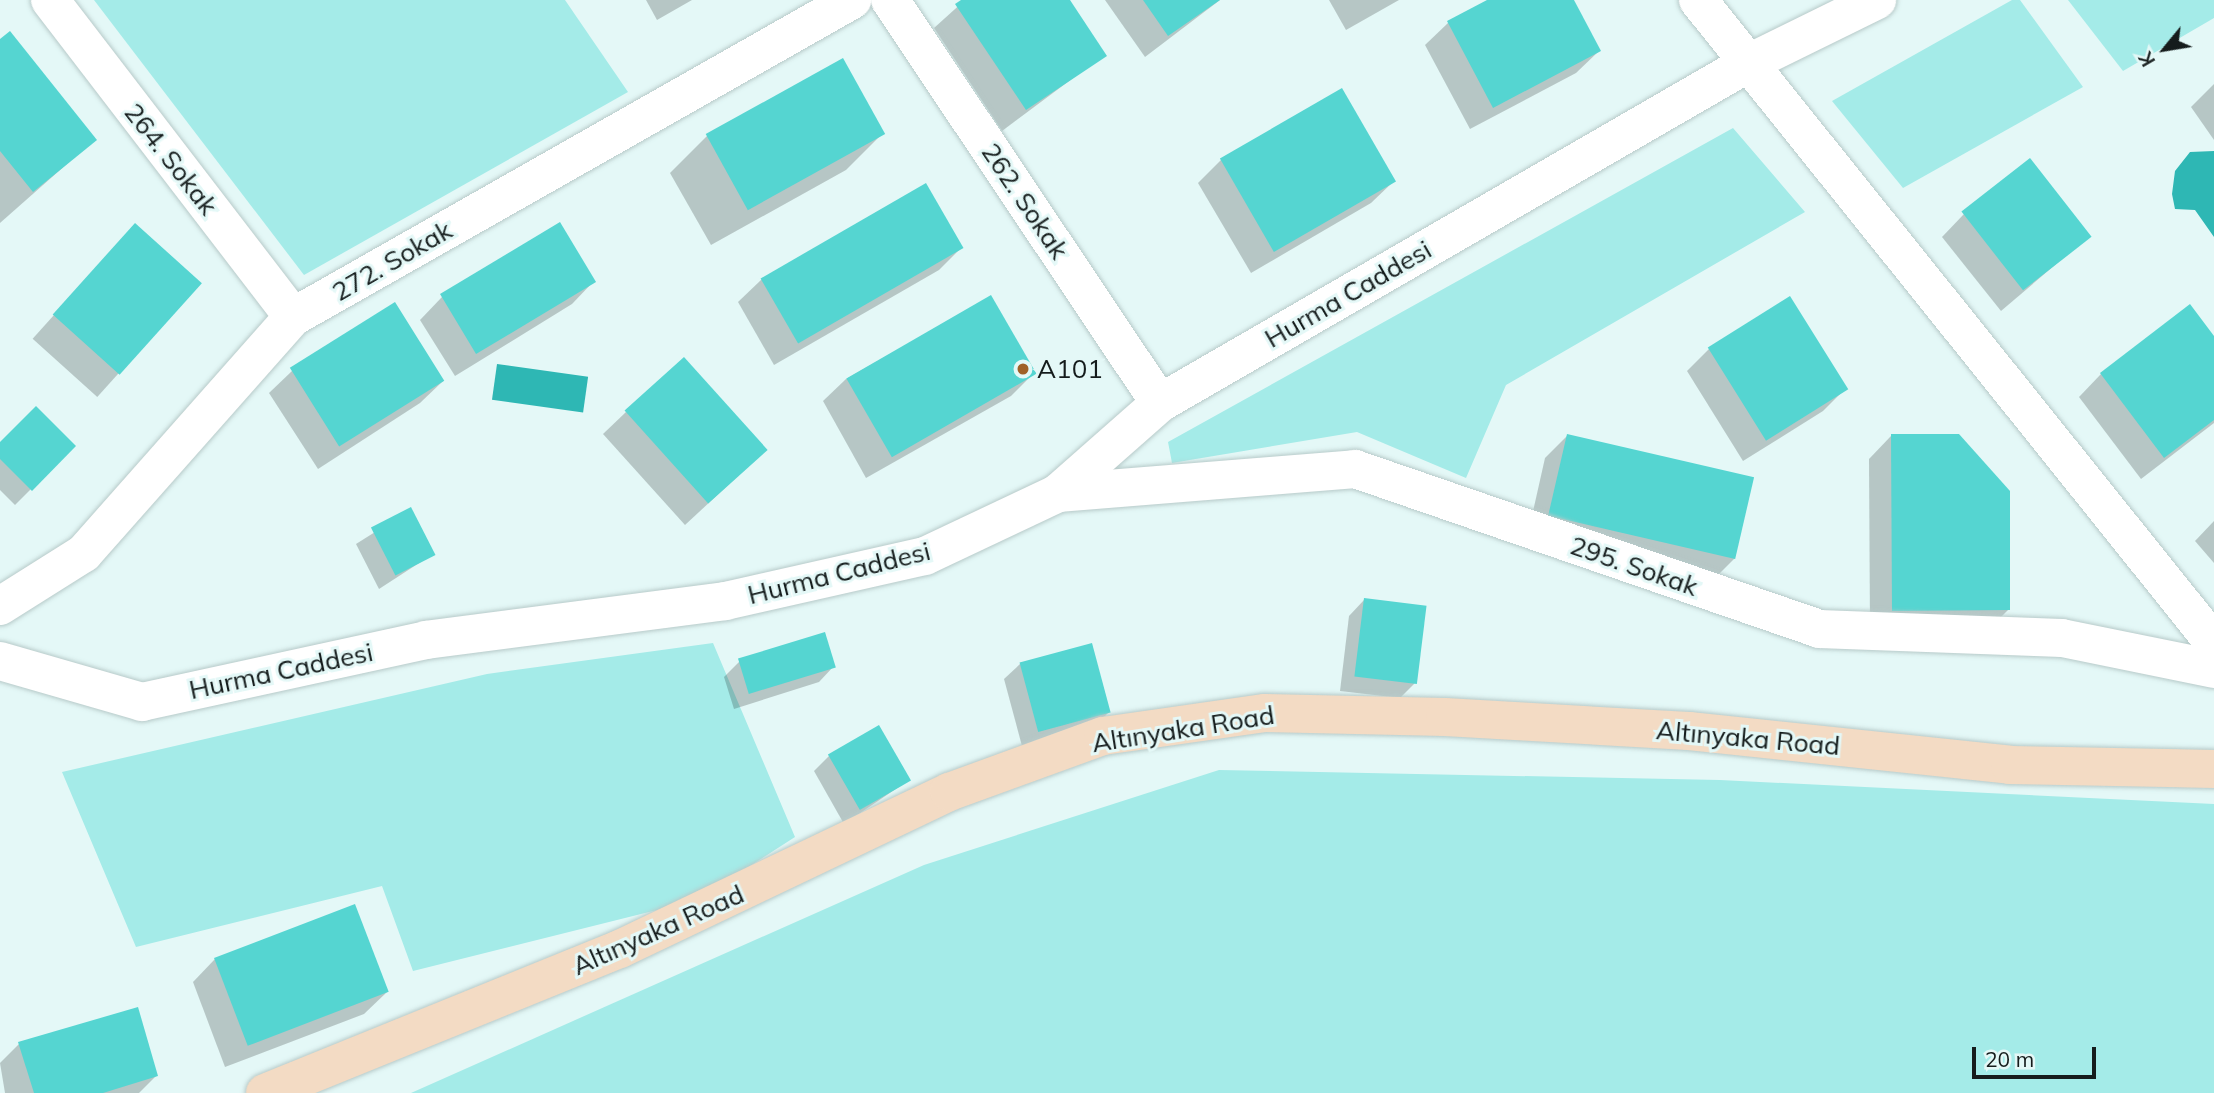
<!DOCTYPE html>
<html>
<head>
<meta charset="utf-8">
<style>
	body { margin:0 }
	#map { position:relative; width:2214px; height:1093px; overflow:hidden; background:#e4f8f7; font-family:Mulish,sans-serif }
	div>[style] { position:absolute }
	.green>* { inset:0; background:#a4ebe8 }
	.water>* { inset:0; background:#2eb7b4; transform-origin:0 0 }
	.shadow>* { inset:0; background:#0003; transform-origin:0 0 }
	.building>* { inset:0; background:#55d5d1; transform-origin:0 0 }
	.roads { filter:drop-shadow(0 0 2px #b7cac9) drop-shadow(0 0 2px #b7cac9) }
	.minor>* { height:38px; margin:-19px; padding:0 19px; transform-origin:19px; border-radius:19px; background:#fff }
	.secondary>* { height:38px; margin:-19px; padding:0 19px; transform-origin:19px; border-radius:19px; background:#f3dbc4 }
	.dots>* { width:19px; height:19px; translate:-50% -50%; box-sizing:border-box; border:4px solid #e4f8f7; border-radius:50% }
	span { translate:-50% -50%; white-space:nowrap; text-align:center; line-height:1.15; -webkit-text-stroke:6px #e4f8f7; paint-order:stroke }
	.street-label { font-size:26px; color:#151c1c }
	.poi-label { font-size:26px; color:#151c1c }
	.left { translate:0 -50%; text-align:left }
	.north { position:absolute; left:2130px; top:14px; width:70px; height:70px; -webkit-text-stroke:5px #e4f8f7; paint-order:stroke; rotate:240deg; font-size:19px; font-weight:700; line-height:28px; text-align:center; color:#151c1c }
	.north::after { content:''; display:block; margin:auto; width:24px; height:32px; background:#151c1c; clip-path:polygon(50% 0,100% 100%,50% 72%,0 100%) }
	.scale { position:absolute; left:1972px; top:1047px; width:124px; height:32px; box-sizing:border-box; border:4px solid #151c1c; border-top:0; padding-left:9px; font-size:21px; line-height:24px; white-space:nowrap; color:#151c1c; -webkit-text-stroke:5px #e4f8f7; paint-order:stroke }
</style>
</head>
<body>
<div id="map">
	<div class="green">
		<div style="clip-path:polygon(94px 0,565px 0,628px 92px,304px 275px)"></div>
		<div style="clip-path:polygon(2012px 0,2020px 0,2083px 87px,1903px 188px,1832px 101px)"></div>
		<div style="clip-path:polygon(2068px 0,2214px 0,2214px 18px,2123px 71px)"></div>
		<div style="clip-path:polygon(1733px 128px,1805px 212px,1506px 385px,1466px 478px,1357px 432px,1172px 463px,1168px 442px)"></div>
		<div style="clip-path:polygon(713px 643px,795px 837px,697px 900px,413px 971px,382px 886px,136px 947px,62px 772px,487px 674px)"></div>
		<div style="clip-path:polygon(1219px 770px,1720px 780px,2214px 804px,2214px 1093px,411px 1093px,924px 865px)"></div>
	</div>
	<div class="water">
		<div style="clip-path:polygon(2214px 151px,2214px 237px,2195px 210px,2175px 209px,2172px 194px,2175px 171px,2190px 152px)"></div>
		<div style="left:497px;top:364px;width:92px;height:36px;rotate:8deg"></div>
	</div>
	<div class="shadow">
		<div style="clip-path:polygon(646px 0,692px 0,657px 20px)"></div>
		<div style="clip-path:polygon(965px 0,1068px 0,1104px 55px,1002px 131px,934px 28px)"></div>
		<div style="clip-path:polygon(1105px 0,1220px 0,1145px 57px)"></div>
		<div style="clip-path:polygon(1329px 0,1399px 0,1346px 30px)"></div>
		<div style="clip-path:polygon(1491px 0,1572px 0,1599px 51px,1576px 73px,1470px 129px,1425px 45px,1448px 23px)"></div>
		<div style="clip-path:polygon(0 41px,94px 140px,0 223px)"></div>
		<div style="clip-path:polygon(2214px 84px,2214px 140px,2191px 107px)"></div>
		<div style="clip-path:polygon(883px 133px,846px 170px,711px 245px,670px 173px,707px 136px)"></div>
		<div style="clip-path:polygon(1221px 160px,1394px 181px,1371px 203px,1251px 273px,1198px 183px)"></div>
		<div style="clip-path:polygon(926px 186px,961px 248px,939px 270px,774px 365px,738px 302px,761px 280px)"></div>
		<div style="clip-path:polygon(1964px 214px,2089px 236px,2001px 311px,1942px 237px)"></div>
		<div style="left:135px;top:225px;width:87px;height:153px;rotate:42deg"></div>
		<div style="clip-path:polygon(594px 281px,572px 304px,455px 376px,420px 320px,442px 297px)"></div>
		<div style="clip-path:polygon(991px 297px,1034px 373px,1011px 396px,866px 478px,823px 401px,846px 379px)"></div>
		<div style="clip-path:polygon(394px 305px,443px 381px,420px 403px,318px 469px,269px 393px,292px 371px)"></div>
		<div style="clip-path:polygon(2214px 339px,2214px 423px,2141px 479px,2079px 397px,2101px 374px)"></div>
		<div style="clip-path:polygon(1709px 349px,1845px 389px,1823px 411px,1743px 461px,1687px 371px)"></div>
		<div style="clip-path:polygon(626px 412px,766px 450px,685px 525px,603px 434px)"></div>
		<div style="clip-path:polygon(1567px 436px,1735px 558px,1712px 581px,1527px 538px,1545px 458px)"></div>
		<div style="clip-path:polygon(1891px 436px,2009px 609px,1986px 632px,1870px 632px,1869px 459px)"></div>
		<div style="clip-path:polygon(0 445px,74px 446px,15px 505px,0 490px)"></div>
		<div style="clip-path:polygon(410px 510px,433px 554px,379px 589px,356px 544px)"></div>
		<div style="clip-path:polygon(2214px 521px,2214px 563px,2195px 541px)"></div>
		<div style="clip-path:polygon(1364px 600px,1415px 683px,1400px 698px,1340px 691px,1349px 616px)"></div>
		<div style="clip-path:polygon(739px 662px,834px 666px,819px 682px,734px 709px,724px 677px)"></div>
		<div style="clip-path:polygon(1020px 664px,1109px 712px,1094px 727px,1022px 746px,1004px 679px)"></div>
		<div style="clip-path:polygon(829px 756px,909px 780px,844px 824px,814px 771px)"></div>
		<div style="clip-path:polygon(215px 959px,387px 992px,364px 1014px,225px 1067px,193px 982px)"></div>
		<div style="clip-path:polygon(19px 1044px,156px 1076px,139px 1093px,5px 1093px,0 1063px)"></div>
	</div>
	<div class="building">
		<div style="clip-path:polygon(961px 0,1070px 0,1107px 56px,1026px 110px,955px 4px)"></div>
		<div style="clip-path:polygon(1143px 0,1220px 0,1168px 36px)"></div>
		<div style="clip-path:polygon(1487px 0,1574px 0,1601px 51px,1493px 108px,1447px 21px)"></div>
		<div style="clip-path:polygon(10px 31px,97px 140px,33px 192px,0 151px,0 39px)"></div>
		<div style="left:843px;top:58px;width:87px;height:157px;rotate:61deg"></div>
		<div style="left:1342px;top:88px;width:108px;height:141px;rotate:60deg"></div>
		<div style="left:2030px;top:158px;width:100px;height:87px;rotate:52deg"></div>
		<div style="left:926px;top:183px;width:75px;height:191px;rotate:60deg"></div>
		<div style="left:560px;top:222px;width:70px;height:140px;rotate:59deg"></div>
		<div style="left:135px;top:223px;width:90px;height:123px;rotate:42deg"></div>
		<div style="left:991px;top:295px;width:91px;height:167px;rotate:60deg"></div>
		<div style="left:1790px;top:296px;width:110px;height:97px;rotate:58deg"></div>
		<div style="left:395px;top:302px;width:93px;height:124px;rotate:58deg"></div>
		<div style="clip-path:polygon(2190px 304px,2214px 336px,2214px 420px,2164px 458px,2100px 373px)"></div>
		<div style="left:684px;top:357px;width:125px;height:80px;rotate:48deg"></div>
		<div style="clip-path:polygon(36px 406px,76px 446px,32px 491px,0 459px,0 442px)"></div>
		<div style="left:1567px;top:434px;width:192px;height:84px;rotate:13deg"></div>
		<div style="clip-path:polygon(1891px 434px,1959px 434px,2010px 491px,2010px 610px,1892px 611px)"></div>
		<div style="left:411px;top:507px;width:54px;height:45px;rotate:63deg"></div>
		<div style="left:1364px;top:598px;width:63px;height:79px;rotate:7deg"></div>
		<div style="left:825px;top:632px;width:37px;height:91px;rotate:73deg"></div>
		<div style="left:1092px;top:643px;width:72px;height:75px;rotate:75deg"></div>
		<div style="left:879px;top:725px;width:64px;height:59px;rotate:60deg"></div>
		<div style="left:355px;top:904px;width:94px;height:151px;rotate:69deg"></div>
		<div style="clip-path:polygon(138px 1007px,158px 1076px,103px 1093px,34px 1093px,18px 1042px)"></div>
	</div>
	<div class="roads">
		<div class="minor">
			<div style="left:50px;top:0;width:399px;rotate:52.5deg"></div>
			<div style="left:890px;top:0;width:485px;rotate:56.2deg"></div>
			<div style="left:1698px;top:0;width:824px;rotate:51.25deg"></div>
			<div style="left:1058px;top:493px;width:298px;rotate:-4.6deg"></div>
			<div style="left:1355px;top:469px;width:491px;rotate:19deg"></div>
			<div style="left:1819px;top:629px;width:243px;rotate:2.1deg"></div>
			<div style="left:2062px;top:638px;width:155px;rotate:11.5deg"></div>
			<div style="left:0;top:606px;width:99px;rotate:-32.2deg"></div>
			<div style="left:84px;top:553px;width:315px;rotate:-48.5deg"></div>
			<div style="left:293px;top:317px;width:643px;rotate:-29.56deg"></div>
			<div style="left:0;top:661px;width:148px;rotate:16.1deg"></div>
			<div style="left:142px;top:702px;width:291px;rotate:-12.3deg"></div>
			<div style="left:426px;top:640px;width:302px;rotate:-7.4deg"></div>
			<div style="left:725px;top:601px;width:205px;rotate:-12.7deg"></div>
			<div style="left:925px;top:556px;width:147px;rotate:-25.3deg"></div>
			<div style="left:1058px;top:493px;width:136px;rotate:-41.4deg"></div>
			<div style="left:1160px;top:403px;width:678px;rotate:-30.01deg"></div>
			<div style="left:1747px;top:64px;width:145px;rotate:-26.2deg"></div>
		</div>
		<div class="secondary">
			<div style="left:265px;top:1093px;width:383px;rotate:-22.1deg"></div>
			<div style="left:620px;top:949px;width:365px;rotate:-25.5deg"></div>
			<div style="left:949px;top:792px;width:164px;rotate:-20deg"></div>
			<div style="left:1103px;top:736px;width:164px;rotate:-8.1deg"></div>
			<div style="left:1265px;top:713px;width:180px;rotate:1.3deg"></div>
			<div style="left:1445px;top:717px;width:244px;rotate:3.3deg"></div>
			<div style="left:1689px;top:731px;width:323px;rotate:6deg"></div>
			<div style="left:2010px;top:765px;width:204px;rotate:1.1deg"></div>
		</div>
	</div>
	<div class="dots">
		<div style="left:1023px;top:369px;background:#9f6127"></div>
	</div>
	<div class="street-label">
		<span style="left:171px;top:159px;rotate:52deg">264. Sokak</span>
		<span style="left:1025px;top:201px;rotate:56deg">262. Sokak</span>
		<span style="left:392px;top:261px;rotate:-30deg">272. Sokak</span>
		<span style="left:1348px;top:294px;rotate:-30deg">Hurma Caddesi</span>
		<span style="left:1634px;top:566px;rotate:19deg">295. Sokak</span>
		<span style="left:839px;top:573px;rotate:-14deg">Hurma Caddesi</span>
		<span style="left:281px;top:671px;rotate:-12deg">Hurma Caddesi</span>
		<span style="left:1183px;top:729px;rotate:-9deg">Altınyaka Road</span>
		<span style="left:1748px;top:738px;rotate:5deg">Altınyaka Road</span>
		<span style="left:658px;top:930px;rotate:-24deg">Altınyaka Road</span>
	</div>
	<div class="poi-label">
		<span class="left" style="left:1037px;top:369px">A101</span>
	</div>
	<div class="north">K</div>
	<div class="scale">20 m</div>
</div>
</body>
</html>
